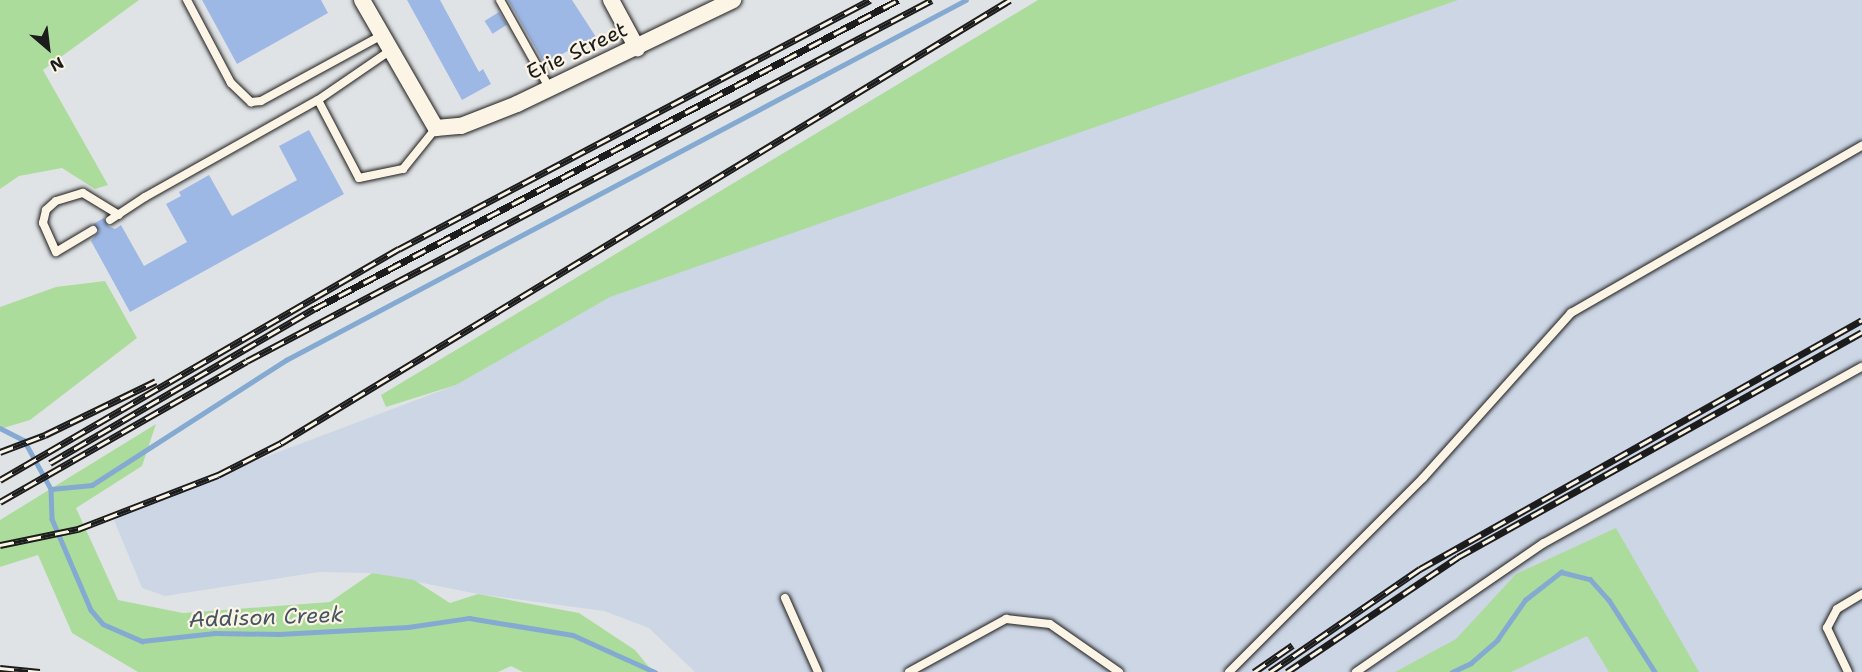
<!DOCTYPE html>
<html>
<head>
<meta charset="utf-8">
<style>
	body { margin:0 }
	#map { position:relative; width:1862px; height:672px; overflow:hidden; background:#e0e3e5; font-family:"Shantell Sans",sans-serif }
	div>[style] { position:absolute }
	.built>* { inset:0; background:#ccd6e5 }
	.green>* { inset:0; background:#acdc9c }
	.stream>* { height:4.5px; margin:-2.25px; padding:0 2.25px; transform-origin:2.25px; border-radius:2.25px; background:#84aad1 }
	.building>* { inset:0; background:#9eb8e5; transform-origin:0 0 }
	.roads { filter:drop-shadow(0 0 2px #1c1c1c) drop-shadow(0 0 2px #1c1c1c) }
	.lane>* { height:8px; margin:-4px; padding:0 4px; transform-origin:4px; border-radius:4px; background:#fcf5e5 }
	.street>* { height:16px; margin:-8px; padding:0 8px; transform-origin:8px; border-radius:8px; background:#fcf5e5 }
	.rail>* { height:7px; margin-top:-3.5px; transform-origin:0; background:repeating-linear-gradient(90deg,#fcf5e5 0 14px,#1c1c1c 0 28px); box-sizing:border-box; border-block:2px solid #1c1c1c }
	span { translate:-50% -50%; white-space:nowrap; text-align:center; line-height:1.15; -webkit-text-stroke:4.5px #fcf5e5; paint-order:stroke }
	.street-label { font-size:21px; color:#1c1c1c }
	.water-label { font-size:22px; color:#465564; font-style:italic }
	.north { position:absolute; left:18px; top:18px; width:60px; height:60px; -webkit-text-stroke:4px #fcf5e5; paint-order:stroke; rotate:152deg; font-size:16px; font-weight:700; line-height:24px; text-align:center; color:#1c1c1c }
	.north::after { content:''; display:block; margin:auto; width:21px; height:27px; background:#1c1c1c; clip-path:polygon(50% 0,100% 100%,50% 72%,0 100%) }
</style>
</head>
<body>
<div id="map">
	<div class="built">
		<div style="clip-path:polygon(1435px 0,1862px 0,1862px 672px,695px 672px,649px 628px,604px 611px,478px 594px,372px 573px,319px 572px,165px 596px,142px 588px,112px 515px,456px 385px,609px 297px)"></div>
	</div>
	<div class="green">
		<div style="clip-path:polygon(0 0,139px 0,43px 70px,108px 185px,95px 189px,62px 168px,19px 176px,0 189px)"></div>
		<div style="clip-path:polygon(1038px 0,1458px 0,610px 297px,456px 385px,386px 407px,381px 395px)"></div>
		<div style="clip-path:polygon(105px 281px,137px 338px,30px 420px,0 429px,0 307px,56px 287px)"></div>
		<div style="clip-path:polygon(156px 424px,142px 466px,76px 508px,118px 600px,183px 613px,330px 602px,372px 573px,414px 580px,450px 603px,478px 594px,579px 613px,635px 650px,653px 672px,523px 672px,511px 666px,498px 672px,138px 672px,72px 633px,38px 555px,0 567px,0 520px)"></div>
		<div style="clip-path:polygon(1616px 528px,1699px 672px,1609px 672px,1587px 636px,1511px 672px,1395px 672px,1456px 639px,1516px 574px)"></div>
	</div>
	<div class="stream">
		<div style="left:0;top:428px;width:27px;rotate:27deg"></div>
		<div style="left:24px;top:440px;width:56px;rotate:61.1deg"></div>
		<div style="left:51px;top:489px;width:30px;rotate:88deg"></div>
		<div style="left:52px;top:519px;width:99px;rotate:66.8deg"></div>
		<div style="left:91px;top:610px;width:18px;rotate:49deg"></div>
		<div style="left:103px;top:624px;width:43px;rotate:23.6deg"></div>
		<div style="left:142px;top:641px;width:73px;rotate:-6.3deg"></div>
		<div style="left:215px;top:633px;width:64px;rotate:0.9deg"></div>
		<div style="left:279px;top:634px;width:129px;rotate:-3.1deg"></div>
		<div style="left:408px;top:627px;width:62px;rotate:-8.4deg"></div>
		<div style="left:469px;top:618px;width:105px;rotate:9.3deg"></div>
		<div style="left:573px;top:635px;width:90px;rotate:24.3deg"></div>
		<div style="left:51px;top:489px;width:41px;rotate:-5.6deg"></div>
		<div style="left:92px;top:485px;width:231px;rotate:-32.8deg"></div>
		<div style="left:286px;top:360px;width:769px;rotate:-27.9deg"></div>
		<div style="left:1452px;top:672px;width:21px;rotate:-25deg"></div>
		<div style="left:1471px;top:663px;width:35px;rotate:-41deg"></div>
		<div style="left:1497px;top:640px;width:49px;rotate:-55deg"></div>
		<div style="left:1525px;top:600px;width:46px;rotate:-37.9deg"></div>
		<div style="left:1561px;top:572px;width:30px;rotate:14deg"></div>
		<div style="left:1590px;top:579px;width:28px;rotate:48deg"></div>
		<div style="left:1609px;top:600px;width:85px;rotate:57.4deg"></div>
	</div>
	<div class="building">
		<div style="clip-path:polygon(202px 0,321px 0,328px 13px,237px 64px)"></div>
		<div style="clip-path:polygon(407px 0,440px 0,479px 72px,483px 69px,491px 84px,462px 100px)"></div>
		<div style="clip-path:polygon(508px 0,572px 0,596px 37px,544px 63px)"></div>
		<div style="left:499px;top:12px;width:15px;height:17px;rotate:58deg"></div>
		<div style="clip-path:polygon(309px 130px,344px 194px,130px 312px,91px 241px,99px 231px,93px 224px,104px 218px,108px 226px,115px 229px,121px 225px,144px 266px,187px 242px,166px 204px,181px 196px,179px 192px,209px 175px,232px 216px,297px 180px,279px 146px)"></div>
	</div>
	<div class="roads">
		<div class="lane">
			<div style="left:187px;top:0;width:94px;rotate:62.1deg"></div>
			<div style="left:231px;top:83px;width:28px;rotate:44deg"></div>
			<div style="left:251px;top:102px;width:10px;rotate:-6deg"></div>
			<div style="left:261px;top:101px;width:138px;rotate:-28.6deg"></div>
			<div style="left:500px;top:0;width:102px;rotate:60.7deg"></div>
			<div style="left:391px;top:50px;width:88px;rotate:145.6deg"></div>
			<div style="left:318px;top:100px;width:88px;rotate:62.3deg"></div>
			<div style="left:359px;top:178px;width:45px;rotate:-11.6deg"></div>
			<div style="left:403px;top:169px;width:53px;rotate:-51.2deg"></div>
			<div style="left:110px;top:220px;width:42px;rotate:-33.3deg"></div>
			<div style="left:145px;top:197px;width:198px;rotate:-29.3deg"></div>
			<div style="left:93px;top:230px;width:43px;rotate:149.3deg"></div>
			<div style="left:56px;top:252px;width:32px;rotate:-114deg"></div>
			<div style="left:43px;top:223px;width:13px;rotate:-77deg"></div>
			<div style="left:46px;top:210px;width:13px;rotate:-42deg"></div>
			<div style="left:56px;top:201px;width:28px;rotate:-17deg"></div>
			<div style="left:83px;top:193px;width:42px;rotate:31.4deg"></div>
			<div style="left:785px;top:598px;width:81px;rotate:66deg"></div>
			<div style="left:909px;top:672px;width:111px;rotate:-28.7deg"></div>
			<div style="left:1006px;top:619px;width:44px;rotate:6.5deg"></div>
			<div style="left:1050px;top:624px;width:84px;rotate:34.8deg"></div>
			<div style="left:1229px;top:672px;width:274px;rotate:-45deg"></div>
			<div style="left:1423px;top:478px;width:222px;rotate:-48.1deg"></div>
			<div style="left:1571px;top:313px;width:336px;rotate:-29.9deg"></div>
			<div style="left:1356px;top:672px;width:228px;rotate:-34.5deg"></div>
			<div style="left:1544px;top:543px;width:363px;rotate:-29deg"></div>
			<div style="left:1848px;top:672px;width:49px;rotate:-115.5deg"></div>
			<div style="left:1827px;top:628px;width:21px;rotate:-62deg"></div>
			<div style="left:1837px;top:609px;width:29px;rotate:-31deg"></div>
		</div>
		<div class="street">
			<div style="left:362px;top:0;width:148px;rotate:60deg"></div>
			<div style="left:436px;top:128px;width:25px;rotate:-5deg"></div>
			<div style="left:461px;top:126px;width:60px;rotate:-21.4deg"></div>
			<div style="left:517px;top:104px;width:240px;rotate:-25.7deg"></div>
			<div style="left:611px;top:0;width:55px;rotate:61.6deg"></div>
		</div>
	</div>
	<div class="rail">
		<div style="left:0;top:452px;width:48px;rotate:-20.7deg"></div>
		<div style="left:45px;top:435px;width:123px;rotate:-25.9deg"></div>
		<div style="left:50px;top:463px;width:306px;rotate:-30.3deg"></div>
		<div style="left:314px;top:309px;width:661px;rotate:-27.88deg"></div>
		<div style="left:0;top:480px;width:461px;rotate:-30.1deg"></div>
		<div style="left:399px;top:249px;width:533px;rotate:-27.86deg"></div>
		<div style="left:0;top:502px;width:284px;rotate:-29.7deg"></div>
		<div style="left:247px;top:361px;width:774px;rotate:-27.79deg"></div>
		<div style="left:0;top:545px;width:80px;rotate:-11.6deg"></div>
		<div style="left:78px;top:529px;width:150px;rotate:-21.1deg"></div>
		<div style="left:218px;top:475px;width:71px;rotate:-26.9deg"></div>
		<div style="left:281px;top:443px;width:853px;rotate:-31.29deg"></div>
		<div style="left:0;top:668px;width:40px;rotate:5.7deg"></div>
		<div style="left:1254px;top:672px;width:47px;rotate:-34.7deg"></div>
		<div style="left:1270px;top:672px;width:182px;rotate:-34.5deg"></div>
		<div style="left:1420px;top:569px;width:507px;rotate:-29.39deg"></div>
		<div style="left:1287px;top:672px;width:206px;rotate:-33.9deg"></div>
		<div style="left:1458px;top:557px;width:462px;rotate:-29.1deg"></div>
	</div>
	<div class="street-label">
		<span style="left:577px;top:51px;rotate:-25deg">Erie Street</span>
	</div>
	<div class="water-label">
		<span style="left:266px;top:617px;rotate:-2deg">Addison Creek</span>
	</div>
	<div class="north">N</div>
</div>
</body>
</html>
